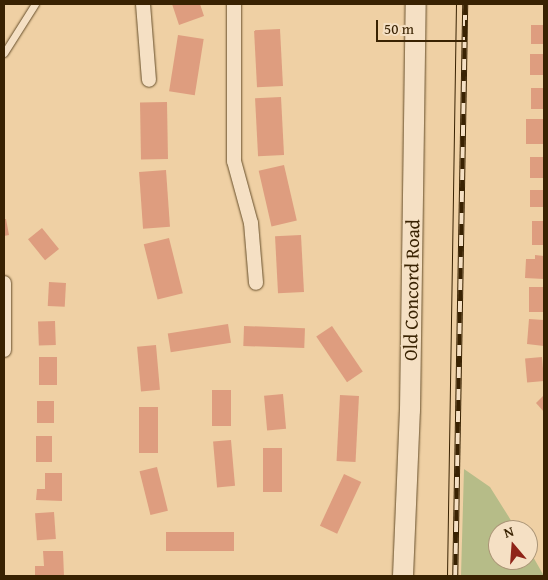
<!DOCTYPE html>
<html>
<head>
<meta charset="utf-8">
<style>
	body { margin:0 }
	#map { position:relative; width:548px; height:580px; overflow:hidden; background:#efd0a4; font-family:"Gentium Book Plus",serif }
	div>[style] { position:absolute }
	.green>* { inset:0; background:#b6bc88 }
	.building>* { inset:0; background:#de9d7f; transform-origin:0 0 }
	.roads { filter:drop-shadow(0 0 1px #664e2a) drop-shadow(0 0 1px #664e2a) }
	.lane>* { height:7px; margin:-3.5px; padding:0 3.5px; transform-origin:3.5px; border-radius:3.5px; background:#f5e0c4 }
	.street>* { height:14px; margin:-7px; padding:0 7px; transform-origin:7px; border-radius:7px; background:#f5e0c4 }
	.secondary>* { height:20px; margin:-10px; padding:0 10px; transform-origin:10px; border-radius:10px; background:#f5e0c4 }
	.tram>* { height:1px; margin:-0.5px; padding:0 0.5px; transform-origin:0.5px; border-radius:0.5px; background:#392202 }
	.rail>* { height:5.5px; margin-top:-2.75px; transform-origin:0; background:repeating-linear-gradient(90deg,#f5e0c4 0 11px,#392202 0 22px); box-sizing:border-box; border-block:1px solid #392202 }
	span { translate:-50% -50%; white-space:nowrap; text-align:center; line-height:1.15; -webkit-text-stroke:4px #f5e0c4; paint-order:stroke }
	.street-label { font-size:19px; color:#392202 }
	.frame { position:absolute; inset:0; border:5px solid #392202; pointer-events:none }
	.north { position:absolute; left:488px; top:520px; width:50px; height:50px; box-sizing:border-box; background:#f5e0c4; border:1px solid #aa9476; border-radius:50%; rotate:342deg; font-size:14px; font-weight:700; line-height:20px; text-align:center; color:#392202 }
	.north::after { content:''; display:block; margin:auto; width:18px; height:22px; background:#8f2418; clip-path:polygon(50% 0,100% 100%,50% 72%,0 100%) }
	.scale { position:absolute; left:376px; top:20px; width:91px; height:22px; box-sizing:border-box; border:2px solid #392202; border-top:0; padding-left:6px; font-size:15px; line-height:18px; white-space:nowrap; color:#392202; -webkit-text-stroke:4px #f5e0c4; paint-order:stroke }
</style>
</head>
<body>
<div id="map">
	<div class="green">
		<div style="clip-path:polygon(464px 469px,490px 487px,517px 530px,498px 530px,498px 560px,528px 560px,528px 548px,544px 576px,461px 576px)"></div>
	</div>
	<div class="building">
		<div style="clip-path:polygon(172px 4px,200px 4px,204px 16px,179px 25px)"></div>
		<div style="left:544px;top:25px;width:19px;height:13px;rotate:90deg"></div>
		<div style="left:280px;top:29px;width:57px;height:26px;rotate:87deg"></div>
		<div style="left:178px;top:35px;width:26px;height:57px;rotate:9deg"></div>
		<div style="left:530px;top:54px;width:14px;height:21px"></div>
		<div style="left:531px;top:88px;width:13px;height:21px"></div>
		<div style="left:281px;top:97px;width:58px;height:26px;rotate:87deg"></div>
		<div style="left:167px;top:102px;width:57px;height:27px;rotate:89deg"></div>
		<div style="left:526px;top:119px;width:18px;height:25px"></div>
		<div style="left:530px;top:157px;width:14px;height:21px"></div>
		<div style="left:284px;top:165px;width:57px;height:26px;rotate:77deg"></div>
		<div style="left:166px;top:170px;width:57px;height:27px;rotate:86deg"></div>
		<div style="left:544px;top:190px;width:17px;height:14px;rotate:90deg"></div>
		<div style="clip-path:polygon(4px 219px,6px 219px,9px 235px,4px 236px)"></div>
		<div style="left:532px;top:221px;width:12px;height:24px"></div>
		<div style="left:42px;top:228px;width:27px;height:18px;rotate:51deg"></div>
		<div style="left:301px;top:235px;width:57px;height:26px;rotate:87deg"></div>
		<div style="left:169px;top:238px;width:57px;height:26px;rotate:76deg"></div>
		<div style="clip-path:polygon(535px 255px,544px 256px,544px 279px,525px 278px,526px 259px,535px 259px)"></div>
		<div style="left:49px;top:282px;width:17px;height:24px;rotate:3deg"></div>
		<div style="left:529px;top:287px;width:15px;height:25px"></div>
		<div style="clip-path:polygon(529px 319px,544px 320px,544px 346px,527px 344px)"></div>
		<div style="left:55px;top:321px;width:24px;height:17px;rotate:88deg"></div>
		<div style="left:228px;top:324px;width:19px;height:61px;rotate:81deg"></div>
		<div style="left:244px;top:326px;width:61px;height:20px;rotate:2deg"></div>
		<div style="left:332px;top:326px;width:55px;height:19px;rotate:56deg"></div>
		<div style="left:156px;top:345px;width:45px;height:19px;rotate:85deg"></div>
		<div style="left:39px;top:357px;width:18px;height:28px"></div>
		<div style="left:542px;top:357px;width:24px;height:17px;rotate:85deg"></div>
		<div style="left:212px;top:390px;width:19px;height:36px"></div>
		<div style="left:283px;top:394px;width:35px;height:19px;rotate:85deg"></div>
		<div style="left:340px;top:395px;width:19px;height:66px;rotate:3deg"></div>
		<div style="clip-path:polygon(544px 395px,544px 412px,536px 403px)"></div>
		<div style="left:37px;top:401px;width:17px;height:22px"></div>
		<div style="left:139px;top:407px;width:19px;height:46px"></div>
		<div style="left:36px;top:436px;width:16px;height:26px"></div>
		<div style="left:231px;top:440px;width:46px;height:18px;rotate:85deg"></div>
		<div style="left:263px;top:448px;width:19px;height:44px"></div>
		<div style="left:157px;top:467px;width:45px;height:18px;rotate:76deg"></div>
		<div style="clip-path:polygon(45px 473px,62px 473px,62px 501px,36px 500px,37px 489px,45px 489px)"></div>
		<div style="left:344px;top:474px;width:19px;height:57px;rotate:25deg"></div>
		<div style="left:54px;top:512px;width:27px;height:19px;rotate:86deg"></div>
		<div style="left:166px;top:532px;width:68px;height:19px"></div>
		<div style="clip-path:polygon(43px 551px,63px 551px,64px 576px,35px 576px,35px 566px,44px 566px)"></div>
	</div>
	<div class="roads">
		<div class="lane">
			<div style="left:4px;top:53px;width:58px;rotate:-57.7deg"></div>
		</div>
		<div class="street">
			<div style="left:143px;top:4px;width:76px;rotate:85.5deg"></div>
			<div style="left:234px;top:4px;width:157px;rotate:90deg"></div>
			<div style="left:234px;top:161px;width:64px;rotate:74.7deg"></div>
			<div style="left:251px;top:223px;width:60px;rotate:85.2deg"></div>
			<div style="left:4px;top:350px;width:67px;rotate:-90deg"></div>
		</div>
		<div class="secondary">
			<div style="left:403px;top:576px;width:166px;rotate:-87.6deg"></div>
			<div style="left:410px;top:410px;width:406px;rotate:-89.2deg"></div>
		</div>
	</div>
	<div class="tram">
		<div style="left:447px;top:576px;width:572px;rotate:-89.1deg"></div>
	</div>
	<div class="rail">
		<div style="left:455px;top:576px;width:572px;rotate:-89deg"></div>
	</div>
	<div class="street-label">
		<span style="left:412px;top:290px;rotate:-89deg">Old Concord Road</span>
	</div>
	<div class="frame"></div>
	<div class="north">N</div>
	<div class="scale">50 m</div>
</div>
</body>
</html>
